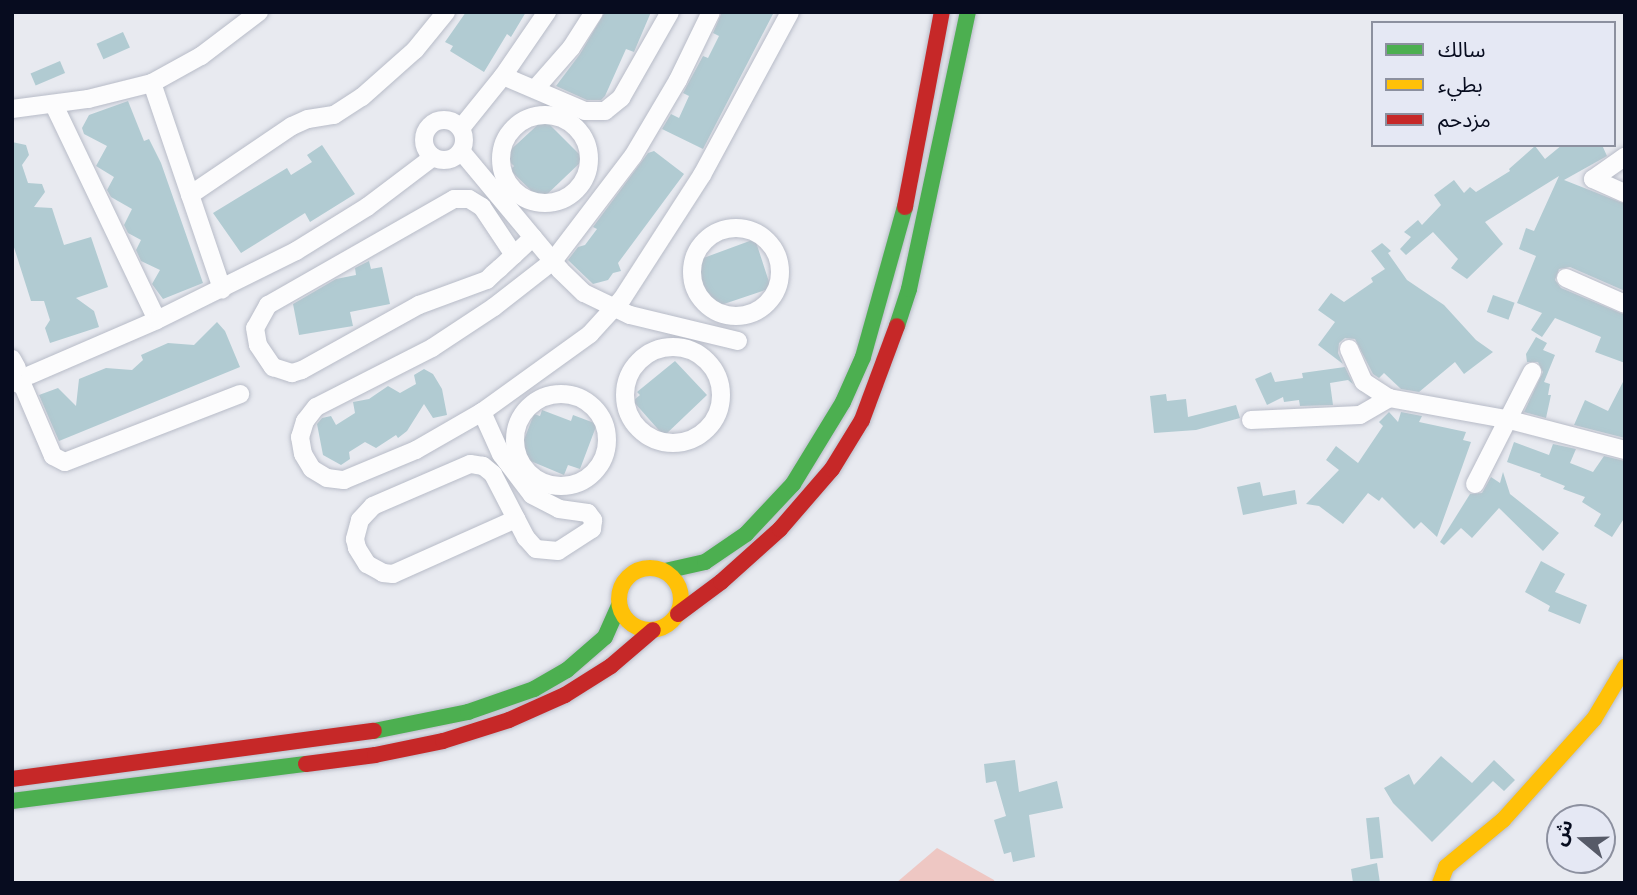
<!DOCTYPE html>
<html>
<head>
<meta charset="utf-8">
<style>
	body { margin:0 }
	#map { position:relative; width:1637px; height:895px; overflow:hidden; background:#e8eaf0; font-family:"Fira Sans Condensed","Noto Sans Arabic",sans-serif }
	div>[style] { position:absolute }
	.green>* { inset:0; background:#eec7c3 }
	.building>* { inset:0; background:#b1cbd2; transform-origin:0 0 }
	.roads { filter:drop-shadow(0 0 2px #b8bcc8) drop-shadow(0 0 2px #b8bcc8) }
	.street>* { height:18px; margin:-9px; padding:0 9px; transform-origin:9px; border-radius:9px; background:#fcfcfd }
	.street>.ring { margin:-9px; padding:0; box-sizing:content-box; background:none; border:18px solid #fcfcfd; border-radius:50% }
	.fast>* { height:16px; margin:-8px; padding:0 8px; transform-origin:8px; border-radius:8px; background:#4caf50 }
	.slow>* { height:16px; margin:-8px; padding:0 8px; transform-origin:8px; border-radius:8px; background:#ffc107 }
	.slow>.ring { margin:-8px; padding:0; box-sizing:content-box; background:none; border:16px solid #ffc107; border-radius:50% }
	.jam>* { height:16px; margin:-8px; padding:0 8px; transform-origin:8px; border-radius:8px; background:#c62828 }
	span { translate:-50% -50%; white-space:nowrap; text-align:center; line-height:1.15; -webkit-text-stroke:5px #e5e8f4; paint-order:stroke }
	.frame { position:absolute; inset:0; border:14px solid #070c1f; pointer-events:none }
	.legend { position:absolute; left:1371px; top:21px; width:245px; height:126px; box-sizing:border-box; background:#e5e8f4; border:2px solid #8c909f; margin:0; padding:9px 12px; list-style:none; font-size:21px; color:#070c1f }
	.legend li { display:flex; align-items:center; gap:14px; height:35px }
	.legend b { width:35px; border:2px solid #8c909f }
	.north { position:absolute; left:1546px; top:804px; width:70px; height:70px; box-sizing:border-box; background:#e5e8f4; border:2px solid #8c909f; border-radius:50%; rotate:289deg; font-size:19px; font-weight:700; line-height:28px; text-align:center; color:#070c1f }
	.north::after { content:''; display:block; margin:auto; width:24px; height:32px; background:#565a68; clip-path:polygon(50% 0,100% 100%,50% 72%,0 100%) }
</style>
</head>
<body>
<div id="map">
	<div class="green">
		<div style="clip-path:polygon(937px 848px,994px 880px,995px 883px,896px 883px)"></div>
	</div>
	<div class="building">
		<div style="clip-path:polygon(466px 12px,526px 12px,511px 37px,507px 34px,484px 72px,450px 51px,453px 46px,445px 42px)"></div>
		<div style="clip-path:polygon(605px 12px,651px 12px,634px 52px,626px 49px,605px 96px,601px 100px,587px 100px,556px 86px,580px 54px)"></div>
		<div style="clip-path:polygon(722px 12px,774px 12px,703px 149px,662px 129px,671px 114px,679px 118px,689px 96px,683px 93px,703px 56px,708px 58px,719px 36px,713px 33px)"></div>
		<div style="left:123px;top:32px;width:17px;height:29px;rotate:66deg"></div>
		<div style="left:60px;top:61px;width:13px;height:32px;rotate:67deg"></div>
		<div style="clip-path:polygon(128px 101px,144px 141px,149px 139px,161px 163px,203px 283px,163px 299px,152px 284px,160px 270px,141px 261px,136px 250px,141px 240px,128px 233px,124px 225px,132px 209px,111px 197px,107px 190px,114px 177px,96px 166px,107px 146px,84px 134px,82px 128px,89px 115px)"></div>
		<div style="clip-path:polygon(544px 119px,584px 159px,541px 200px,510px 170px,514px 166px,504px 156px)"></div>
		<div style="clip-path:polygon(12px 142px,26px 145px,29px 155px,22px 165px,28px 183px,42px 184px,45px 192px,34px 207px,52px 208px,64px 245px,91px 237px,108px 287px,76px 298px,94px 311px,99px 327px,50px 343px,45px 328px,50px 320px,44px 301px,31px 301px,12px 241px)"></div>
		<div style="clip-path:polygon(322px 145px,355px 194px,310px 222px,305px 213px,241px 253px,213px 213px,287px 168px,291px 175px,312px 162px,307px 155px)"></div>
		<div style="clip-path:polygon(1562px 145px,1602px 145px,1607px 156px,1564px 180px,1625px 204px,1625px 291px,1570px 267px,1559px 269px,1555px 280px,1561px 288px,1625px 315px,1625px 363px,1595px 352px,1601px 337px,1555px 318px,1542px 337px,1531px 330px,1542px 313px,1517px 303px,1536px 256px,1519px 249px,1526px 228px,1534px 231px,1559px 176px,1485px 222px,1503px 244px,1467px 279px,1451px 268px,1458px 259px,1433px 232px,1406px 255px,1400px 249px,1411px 237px,1404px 232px,1418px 220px,1422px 225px,1441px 205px,1434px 195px,1454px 180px,1464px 193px,1470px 187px,1476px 192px,1510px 171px,1509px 169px,1535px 146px,1545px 159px)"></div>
		<div style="clip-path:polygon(654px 151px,684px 174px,618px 263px,621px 271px,613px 273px,608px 280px,593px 284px,568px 260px,578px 247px,585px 245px,597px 229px,593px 227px,648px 153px)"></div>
		<div style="clip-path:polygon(755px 239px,771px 288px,715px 307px,713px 300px,708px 301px,702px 286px,697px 271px,701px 270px,698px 260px)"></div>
		<div style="clip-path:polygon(1382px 243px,1391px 251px,1388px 253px,1407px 280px,1444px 305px,1476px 340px,1493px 352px,1464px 374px,1455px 362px,1419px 392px,1401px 389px,1384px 373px,1379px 378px,1373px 374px,1355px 339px,1345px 338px,1339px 343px,1338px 353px,1343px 364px,1318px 345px,1335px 322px,1318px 310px,1331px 293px,1344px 302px,1373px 282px,1371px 278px,1385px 269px,1371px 251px)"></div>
		<div style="clip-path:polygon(369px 261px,371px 269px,382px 267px,390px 304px,350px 312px,353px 326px,299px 335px,293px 304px,336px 279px,356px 275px,355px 268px)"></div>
		<div style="left:1493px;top:295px;width:23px;height:18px;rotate:20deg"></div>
		<div style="clip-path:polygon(217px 322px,225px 331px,240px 367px,59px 441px,39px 395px,58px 388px,76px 406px,79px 379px,106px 368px,132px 370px,143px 360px,141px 355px,168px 343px,194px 345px)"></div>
		<div style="clip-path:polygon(1536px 337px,1547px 343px,1543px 350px,1555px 355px,1544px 382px,1550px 384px,1548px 395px,1551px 395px,1546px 418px,1524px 412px,1543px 372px,1538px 362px,1527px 362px,1526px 354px)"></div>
		<div style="clip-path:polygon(675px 361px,707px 395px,664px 436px,633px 401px,640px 395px,637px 392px)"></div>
		<div style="clip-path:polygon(1345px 367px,1353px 384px,1348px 380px,1330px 383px,1333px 405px,1300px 406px,1299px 400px,1284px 402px,1283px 397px,1267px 405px,1255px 379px,1271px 372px,1275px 382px,1303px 378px,1302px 373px)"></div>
		<div style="clip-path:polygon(424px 369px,433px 374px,442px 389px,447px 415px,433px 418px,424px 404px,407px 431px,398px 438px,396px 435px,376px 448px,365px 442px,349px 452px,350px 459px,341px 465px,323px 455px,317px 424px,322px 418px,331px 416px,336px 425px,355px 413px,353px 402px,369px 399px,388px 386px,400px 393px,416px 384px,414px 375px)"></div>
		<div style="clip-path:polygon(1625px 378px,1625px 438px,1574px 425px,1585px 400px,1608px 411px)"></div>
		<div style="clip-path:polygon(1166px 394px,1167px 401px,1186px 399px,1188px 417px,1236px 405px,1240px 418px,1196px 430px,1154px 433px,1150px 396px)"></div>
		<div style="clip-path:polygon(542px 410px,571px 421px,573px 415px,597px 424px,580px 469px,568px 465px,564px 475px,521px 457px,525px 446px,522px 445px,534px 414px,540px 416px)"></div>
		<div style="clip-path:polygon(1389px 412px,1398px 422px,1401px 412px,1422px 416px,1419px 422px,1466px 432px,1463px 440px,1471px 442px,1437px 537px,1421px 522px,1414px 529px,1382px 497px,1379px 501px,1368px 493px,1343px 524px,1319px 506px,1306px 504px,1339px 470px,1326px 460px,1336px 446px,1358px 463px,1383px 426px,1379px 422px)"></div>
		<div style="clip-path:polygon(1514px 442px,1549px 455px,1553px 444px,1576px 449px,1570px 463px,1593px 472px,1604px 456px,1625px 461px,1625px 517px,1612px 537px,1594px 526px,1601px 514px,1582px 502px,1585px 497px,1563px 489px,1565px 486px,1540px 476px,1541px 474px,1507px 462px)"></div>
		<div style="clip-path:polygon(1503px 472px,1510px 494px,1559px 533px,1543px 551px,1499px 508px,1472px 538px,1461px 528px,1444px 545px,1440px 542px,1470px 494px,1482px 493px,1491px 477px,1500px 483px)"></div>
		<div style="clip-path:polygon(1260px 482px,1263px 496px,1295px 490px,1297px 504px,1243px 515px,1237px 487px)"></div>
		<div style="clip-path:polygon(1541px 561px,1565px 574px,1555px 592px,1587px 605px,1580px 624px,1548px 611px,1550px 606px,1525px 592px)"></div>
		<div style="clip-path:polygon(1441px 756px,1472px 783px,1494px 760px,1515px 780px,1504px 791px,1493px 781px,1432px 842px,1393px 803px,1384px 788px,1409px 774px,1414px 785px)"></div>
		<div style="clip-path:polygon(1015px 760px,1019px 792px,1057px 781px,1063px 808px,1029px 815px,1035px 857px,1013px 862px,1011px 852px,1004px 854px,994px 820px,1006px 816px,996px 781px,986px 783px,984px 764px)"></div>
		<div style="left:1379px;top:817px;width:41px;height:13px;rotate:84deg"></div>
		<div style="clip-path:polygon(1377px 863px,1380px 883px,1353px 883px,1351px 869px)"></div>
	</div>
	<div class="roads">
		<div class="street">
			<div style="left:711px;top:12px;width:76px;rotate:115.9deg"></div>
			<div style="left:678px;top:80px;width:88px;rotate:120.6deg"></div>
			<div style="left:633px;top:156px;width:132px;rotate:127.3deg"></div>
			<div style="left:553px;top:261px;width:75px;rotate:142.1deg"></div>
			<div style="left:494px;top:307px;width:74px;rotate:146.5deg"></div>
			<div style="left:432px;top:348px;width:130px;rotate:153deg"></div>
			<div style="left:316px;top:407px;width:18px;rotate:128deg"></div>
			<div style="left:305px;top:421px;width:17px;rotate:107deg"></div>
			<div style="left:300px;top:437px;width:17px;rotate:80deg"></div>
			<div style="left:303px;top:454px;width:17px;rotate:59deg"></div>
			<div style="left:312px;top:469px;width:17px;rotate:31deg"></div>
			<div style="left:327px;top:478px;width:17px;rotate:7deg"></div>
			<div style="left:344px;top:480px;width:78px;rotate:-22.6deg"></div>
			<div style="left:416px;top:450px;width:76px;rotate:-29.9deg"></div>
			<div style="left:482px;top:412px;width:133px;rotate:-35.8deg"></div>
			<div style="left:590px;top:334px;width:47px;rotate:-47.6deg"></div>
			<div style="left:622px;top:299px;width:148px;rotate:-57.2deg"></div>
			<div style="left:702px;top:175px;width:185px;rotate:-61.6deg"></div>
			<div style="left:503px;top:76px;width:89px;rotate:23.1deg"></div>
			<div style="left:585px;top:111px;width:20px"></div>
			<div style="left:605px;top:111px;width:21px;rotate:-39deg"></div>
			<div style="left:621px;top:98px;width:99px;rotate:-60.3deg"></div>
			<div style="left:152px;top:83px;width:218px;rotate:71.2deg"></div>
			<div style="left:535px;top:89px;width:55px;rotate:-48.7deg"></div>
			<div style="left:571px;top:48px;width:43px;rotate:-57.4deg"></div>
			<div style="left:54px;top:105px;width:238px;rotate:64.4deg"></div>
			<div style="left:12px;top:109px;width:77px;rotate:-7.5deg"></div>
			<div style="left:88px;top:99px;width:66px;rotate:-14deg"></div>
			<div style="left:152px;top:83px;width:56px;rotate:-28.9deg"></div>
			<div style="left:201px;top:56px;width:73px;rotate:-37.2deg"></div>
			<div class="ring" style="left:501px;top:115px;width:70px;height:70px"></div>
			<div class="ring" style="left:424px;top:120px;width:22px;height:22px"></div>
			<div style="left:461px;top:128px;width:67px;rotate:-51.1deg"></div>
			<div style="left:503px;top:76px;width:78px;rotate:-55.5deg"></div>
			<div style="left:461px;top:151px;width:155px;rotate:50.2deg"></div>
			<div style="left:560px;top:270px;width:33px;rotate:44deg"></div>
			<div style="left:584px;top:293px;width:51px;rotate:25.6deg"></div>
			<div style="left:630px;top:315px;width:111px;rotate:13.5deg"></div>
			<div style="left:1593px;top:179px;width:39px;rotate:-35deg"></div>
			<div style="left:1593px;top:179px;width:35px;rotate:24deg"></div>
			<div style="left:190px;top:195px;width:123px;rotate:-34.1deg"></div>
			<div style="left:292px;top:126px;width:17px;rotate:-24deg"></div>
			<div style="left:308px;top:119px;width:26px;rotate:-9deg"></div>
			<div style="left:334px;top:115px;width:33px;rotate:-33deg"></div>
			<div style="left:362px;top:97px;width:71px;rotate:-41.6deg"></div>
			<div style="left:415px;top:50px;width:49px;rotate:-50.8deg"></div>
			<div class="ring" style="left:692px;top:228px;width:70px;height:70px"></div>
			<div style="left:514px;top:255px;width:58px;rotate:-123.7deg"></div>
			<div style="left:482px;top:207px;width:15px;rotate:-148deg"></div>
			<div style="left:469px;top:199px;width:15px;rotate:180deg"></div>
			<div style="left:454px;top:199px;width:214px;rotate:150.3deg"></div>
			<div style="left:268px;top:305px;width:26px;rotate:119deg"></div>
			<div style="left:255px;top:328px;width:17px;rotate:80deg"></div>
			<div style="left:258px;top:345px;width:27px;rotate:56deg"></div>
			<div style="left:273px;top:367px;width:20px;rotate:18deg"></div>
			<div style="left:292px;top:373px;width:10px;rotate:-17deg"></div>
			<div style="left:302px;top:370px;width:134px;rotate:-29.1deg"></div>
			<div style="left:419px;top:305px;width:72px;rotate:-20.2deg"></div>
			<div style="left:487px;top:280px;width:8px;rotate:-45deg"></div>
			<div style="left:493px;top:274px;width:9px;rotate:-41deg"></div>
			<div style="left:500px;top:268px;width:19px;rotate:-43deg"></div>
			<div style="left:514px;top:255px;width:26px;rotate:-43deg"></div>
			<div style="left:1566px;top:278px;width:64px;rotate:23.8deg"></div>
			<div class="ring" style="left:625px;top:347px;width:78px;height:78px"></div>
			<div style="left:1349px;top:349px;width:36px;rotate:66deg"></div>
			<div style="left:1364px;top:382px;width:30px;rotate:33deg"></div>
			<div style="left:12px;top:359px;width:10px;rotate:61deg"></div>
			<div style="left:30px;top:375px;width:138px;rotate:-23.4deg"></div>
			<div style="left:157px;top:320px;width:155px;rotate:-26.4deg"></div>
			<div style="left:296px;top:251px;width:84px;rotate:-31.8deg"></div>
			<div style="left:367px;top:207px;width:83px;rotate:-37.1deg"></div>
			<div style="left:12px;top:381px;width:12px;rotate:24deg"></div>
			<div style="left:23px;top:386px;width:76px;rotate:66.8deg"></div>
			<div style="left:53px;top:456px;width:13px;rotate:27deg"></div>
			<div style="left:65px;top:462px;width:188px;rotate:-21.2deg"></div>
			<div class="ring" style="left:515px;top:394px;width:74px;height:74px"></div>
			<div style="left:482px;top:412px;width:46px;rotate:65.7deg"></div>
			<div style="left:501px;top:454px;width:51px;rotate:52.9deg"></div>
			<div style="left:532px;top:495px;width:30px;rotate:27deg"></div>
			<div style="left:559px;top:509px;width:29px;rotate:8deg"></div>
			<div style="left:588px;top:513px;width:9px;rotate:54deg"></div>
			<div style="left:593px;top:520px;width:9px;rotate:96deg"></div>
			<div style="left:592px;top:529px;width:40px;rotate:147.1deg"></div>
			<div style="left:558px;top:551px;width:22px;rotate:-175deg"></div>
			<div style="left:536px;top:549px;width:15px;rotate:-132deg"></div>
			<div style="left:526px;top:538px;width:72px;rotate:-117.3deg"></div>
			<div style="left:493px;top:474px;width:13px;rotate:-141deg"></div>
			<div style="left:483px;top:466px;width:13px;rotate:-171deg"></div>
			<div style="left:470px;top:464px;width:106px;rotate:156.6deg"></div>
			<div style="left:373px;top:506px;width:19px;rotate:133deg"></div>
			<div style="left:360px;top:520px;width:20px;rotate:105deg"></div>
			<div style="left:355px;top:539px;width:9px;rotate:77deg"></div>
			<div style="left:357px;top:548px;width:19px;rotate:58deg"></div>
			<div style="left:367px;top:564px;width:18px;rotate:29deg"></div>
			<div style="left:383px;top:573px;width:10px;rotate:6deg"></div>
			<div style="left:393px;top:574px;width:135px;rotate:-24.1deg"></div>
			<div style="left:1251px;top:420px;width:109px;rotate:-2.6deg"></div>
			<div style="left:1360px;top:415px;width:34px;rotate:-30deg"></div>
			<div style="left:1389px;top:398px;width:119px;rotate:10.2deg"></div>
			<div style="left:1506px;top:419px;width:123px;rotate:14.6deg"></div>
			<div style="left:1475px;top:484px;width:126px;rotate:-63deg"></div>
		</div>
		<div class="fast">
			<div style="left:897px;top:326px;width:39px;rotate:-72deg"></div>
			<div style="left:909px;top:289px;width:283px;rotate:-78deg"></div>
			<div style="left:665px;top:571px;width:41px;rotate:-12.7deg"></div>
			<div style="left:705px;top:562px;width:50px;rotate:-34.3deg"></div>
			<div style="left:746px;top:534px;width:69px;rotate:-46.8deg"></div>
			<div style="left:793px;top:484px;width:96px;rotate:-58.6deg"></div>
			<div style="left:843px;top:402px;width:49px;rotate:-66deg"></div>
			<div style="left:863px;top:357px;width:156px;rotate:-74.4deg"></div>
			<div style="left:374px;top:731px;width:96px;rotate:-11.4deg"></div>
			<div style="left:468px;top:712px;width:70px;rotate:-19.2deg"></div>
			<div style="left:534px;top:689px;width:38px;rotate:-30deg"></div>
			<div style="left:567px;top:670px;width:50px;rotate:-41deg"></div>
			<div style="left:605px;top:637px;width:35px;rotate:-66deg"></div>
			<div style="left:12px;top:801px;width:296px;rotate:-7.2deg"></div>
		</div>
		<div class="slow">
			<div class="ring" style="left:619px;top:568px;width:46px;height:46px"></div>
			<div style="left:1440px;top:883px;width:17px;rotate:-69deg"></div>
			<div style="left:1446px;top:867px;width:74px;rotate:-39.5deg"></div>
			<div style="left:1503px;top:820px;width:136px;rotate:-48deg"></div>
			<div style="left:1594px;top:719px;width:61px;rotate:-59.2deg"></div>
		</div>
		<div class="jam">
			<div style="left:905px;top:207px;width:198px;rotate:-79.3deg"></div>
			<div style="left:678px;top:614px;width:54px;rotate:-36.7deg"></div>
			<div style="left:721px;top:582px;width:79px;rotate:-41.9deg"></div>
			<div style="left:780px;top:529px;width:79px;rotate:-49.1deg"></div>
			<div style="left:832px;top:469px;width:57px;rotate:-58.5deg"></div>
			<div style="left:862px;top:420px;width:100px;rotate:-69.6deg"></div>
			<div style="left:306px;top:764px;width:70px;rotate:-7.4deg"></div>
			<div style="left:375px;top:755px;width:69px;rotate:-11.6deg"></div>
			<div style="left:443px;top:741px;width:69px;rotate:-17.7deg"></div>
			<div style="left:509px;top:720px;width:61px;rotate:-24.1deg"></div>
			<div style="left:565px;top:695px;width:54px;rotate:-32.2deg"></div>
			<div style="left:611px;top:666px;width:55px;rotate:-40.6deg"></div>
			<div style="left:12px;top:779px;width:365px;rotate:-7.6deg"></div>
		</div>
	</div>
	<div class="frame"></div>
	<ul class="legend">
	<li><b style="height:9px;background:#4caf50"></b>سالك</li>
	<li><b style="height:9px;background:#ffc107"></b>بطيء</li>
	<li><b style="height:9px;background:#c62828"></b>مزدحم</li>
	</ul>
	<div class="north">ش</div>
</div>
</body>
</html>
